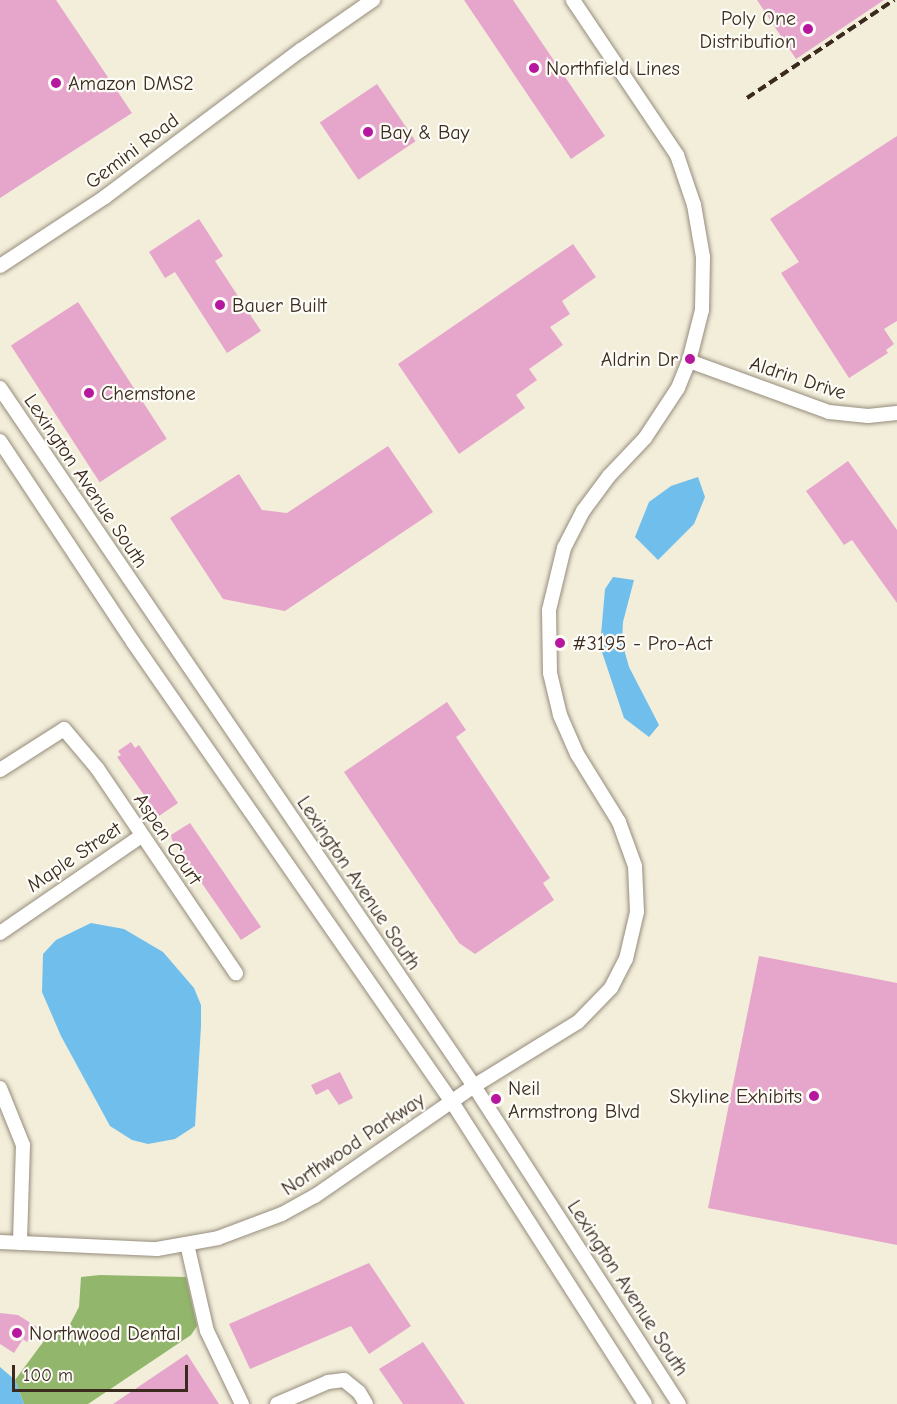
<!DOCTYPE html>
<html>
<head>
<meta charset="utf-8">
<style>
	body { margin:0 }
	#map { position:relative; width:897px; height:1404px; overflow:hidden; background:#f2eeda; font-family:"Comic Neue",sans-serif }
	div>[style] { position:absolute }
	.forest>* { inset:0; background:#92b66b }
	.water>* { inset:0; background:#70beeb }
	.building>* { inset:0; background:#e6a6cc; transform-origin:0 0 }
	.roads { filter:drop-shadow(0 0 2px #968c7c) drop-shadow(0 0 2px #968c7c) }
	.minor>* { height:14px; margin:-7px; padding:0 7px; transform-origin:7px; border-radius:7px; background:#fff }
	.rail>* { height:4px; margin-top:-2px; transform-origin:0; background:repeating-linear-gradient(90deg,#3b2a1e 0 9px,transparent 0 13.5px) }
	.dots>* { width:16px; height:16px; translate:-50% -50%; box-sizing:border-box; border:3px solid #fdfcf7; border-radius:50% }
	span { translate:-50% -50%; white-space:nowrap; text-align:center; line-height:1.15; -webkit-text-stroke:4.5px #fdfcf7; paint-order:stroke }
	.poi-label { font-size:20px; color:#3b2a1e }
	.right { translate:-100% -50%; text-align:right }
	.left { translate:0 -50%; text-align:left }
	.street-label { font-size:20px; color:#3b2a1e }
	.scale { position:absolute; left:12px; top:1365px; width:176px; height:27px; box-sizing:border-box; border:3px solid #3b2a1e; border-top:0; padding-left:8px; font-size:18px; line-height:21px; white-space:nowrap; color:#3b2a1e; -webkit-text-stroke:4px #fdfcf7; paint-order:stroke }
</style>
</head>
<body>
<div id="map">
	<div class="forest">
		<div style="clip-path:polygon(100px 1275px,186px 1277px,197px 1326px,191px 1335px,88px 1404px,24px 1404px,15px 1380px,49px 1334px,69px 1326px,79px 1307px,81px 1277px)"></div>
	</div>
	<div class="water">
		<div style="clip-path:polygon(698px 477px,705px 497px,694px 524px,658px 560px,635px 537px,649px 502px,671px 486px)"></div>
		<div style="clip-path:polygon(613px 577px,634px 580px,623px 622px,622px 642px,629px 667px,659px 725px,649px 737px,624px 718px,600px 646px,605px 589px)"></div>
		<div style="clip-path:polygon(91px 923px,124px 929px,163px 952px,194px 988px,201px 1005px,201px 1026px,195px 1126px,175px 1139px,148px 1144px,132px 1140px,110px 1126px,61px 1036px,42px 992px,43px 954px,56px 940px)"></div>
		<div style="clip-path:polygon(0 1367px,15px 1380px,24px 1404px,0 1404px)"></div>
	</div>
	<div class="building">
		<div style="clip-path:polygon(0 0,56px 0,132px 113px,0 198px)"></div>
		<div style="clip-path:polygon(464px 0,513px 0,605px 136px,571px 159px)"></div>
		<div style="clip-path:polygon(757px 0,884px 0,796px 59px)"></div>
		<div style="left:377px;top:84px;width:69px;height:69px;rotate:56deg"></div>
		<div style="clip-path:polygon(897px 136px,897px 321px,884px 329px,894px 344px,886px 350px,888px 353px,849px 378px,781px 273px,799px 262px,770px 219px)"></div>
		<div style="clip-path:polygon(199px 219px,223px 256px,215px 261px,261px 331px,227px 353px,175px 272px,165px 278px,149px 252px)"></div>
		<div style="clip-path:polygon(573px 244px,596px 277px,562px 301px,570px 314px,550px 327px,563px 345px,529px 369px,537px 380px,516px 395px,525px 408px,459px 454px,398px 364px)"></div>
		<div style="left:78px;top:302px;width:163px;height:80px;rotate:57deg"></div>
		<div style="clip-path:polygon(388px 446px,433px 512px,285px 611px,223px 599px,170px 518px,239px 474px,262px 510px,287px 513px)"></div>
		<div style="clip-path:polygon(848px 461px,897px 530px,897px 603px,852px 540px,844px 545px,806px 491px)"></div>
		<div style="clip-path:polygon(447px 702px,466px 730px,456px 737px,550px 878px,543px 883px,554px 900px,475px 954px,459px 943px,344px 772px)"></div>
		<div style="clip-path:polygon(131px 742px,135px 748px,139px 745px,178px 803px,159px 816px,117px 757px,121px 755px,118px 751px)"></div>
		<div style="clip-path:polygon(190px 823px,261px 927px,241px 940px,172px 840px,171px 835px)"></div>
		<div style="clip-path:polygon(759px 956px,897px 983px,897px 1245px,708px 1208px)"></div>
		<div style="clip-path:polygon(340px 1072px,353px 1098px,339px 1105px,328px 1089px,316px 1095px,311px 1085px)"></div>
		<div style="clip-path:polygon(369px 1263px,411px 1326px,369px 1354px,351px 1326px,250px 1369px,229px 1324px)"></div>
		<div style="clip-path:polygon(0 1313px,18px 1315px,37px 1327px,27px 1342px,23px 1339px,14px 1353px,0 1344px)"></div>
		<div style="clip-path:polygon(423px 1342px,465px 1404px,403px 1404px,379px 1369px)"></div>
		<div style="clip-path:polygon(187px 1354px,219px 1404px,113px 1404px)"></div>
	</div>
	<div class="roads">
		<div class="minor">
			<div style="left:0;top:266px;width:126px;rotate:-33.3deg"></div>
			<div style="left:105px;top:197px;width:245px;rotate:-36.9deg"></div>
			<div style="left:301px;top:50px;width:88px;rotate:-34.8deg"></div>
			<div style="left:689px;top:361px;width:149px;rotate:20deg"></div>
			<div style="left:829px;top:412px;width:39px;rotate:6deg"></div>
			<div style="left:868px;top:416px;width:29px;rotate:-6deg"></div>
			<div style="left:0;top:388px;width:844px;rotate:55.82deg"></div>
			<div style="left:474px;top:1086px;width:378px;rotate:57.2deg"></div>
			<div style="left:0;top:441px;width:241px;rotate:56.5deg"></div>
			<div style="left:133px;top:642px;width:560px;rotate:55.26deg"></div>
			<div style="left:452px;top:1102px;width:358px;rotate:57.4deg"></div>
			<div style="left:0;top:770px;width:76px;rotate:-32.6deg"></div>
			<div style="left:64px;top:729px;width:51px;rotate:49.8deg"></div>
			<div style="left:97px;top:768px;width:248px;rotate:55.9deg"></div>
			<div style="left:0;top:933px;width:171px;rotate:-34.5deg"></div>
			<div style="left:0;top:1088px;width:61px;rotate:68deg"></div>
			<div style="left:23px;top:1145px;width:98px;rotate:91.8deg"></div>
			<div style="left:0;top:1242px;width:157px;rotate:2.6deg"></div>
			<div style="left:157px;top:1249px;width:62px;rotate:-10.2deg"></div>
			<div style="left:218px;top:1238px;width:68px;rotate:-20.6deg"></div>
			<div style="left:282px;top:1214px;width:38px;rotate:-29deg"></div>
			<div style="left:315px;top:1196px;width:193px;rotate:-34.7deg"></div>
			<div style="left:474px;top:1086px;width:122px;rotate:-31.6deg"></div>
			<div style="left:578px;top:1022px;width:47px;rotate:-45.9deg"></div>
			<div style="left:611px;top:988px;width:33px;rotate:-63deg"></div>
			<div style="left:626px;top:959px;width:48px;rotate:-76.8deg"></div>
			<div style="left:637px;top:912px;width:46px;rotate:-92.5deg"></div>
			<div style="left:635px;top:866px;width:47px;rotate:-110deg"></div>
			<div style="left:619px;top:822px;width:80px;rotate:-121.7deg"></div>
			<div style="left:577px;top:754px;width:43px;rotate:-113.6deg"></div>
			<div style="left:560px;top:715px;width:43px;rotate:-103.4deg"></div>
			<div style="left:550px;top:673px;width:63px;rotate:-90.9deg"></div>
			<div style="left:549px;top:610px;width:64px;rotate:-76.4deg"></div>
			<div style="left:564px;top:548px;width:42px;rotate:-62.8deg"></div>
			<div style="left:583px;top:511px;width:44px;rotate:-53.4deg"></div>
			<div style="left:609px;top:476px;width:52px;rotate:-46.5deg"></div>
			<div style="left:645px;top:438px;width:60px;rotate:-56.6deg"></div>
			<div style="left:678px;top:388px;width:29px;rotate:-68deg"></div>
			<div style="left:689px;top:361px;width:53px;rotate:-75.7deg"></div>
			<div style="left:702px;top:310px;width:53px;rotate:-88.9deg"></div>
			<div style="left:703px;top:257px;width:53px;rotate:-99.8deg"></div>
			<div style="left:694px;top:205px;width:53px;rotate:-108.8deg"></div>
			<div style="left:677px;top:155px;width:187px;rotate:-123.9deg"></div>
			<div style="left:187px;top:1244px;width:89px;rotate:77.1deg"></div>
			<div style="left:207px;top:1331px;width:81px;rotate:64.4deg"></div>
			<div style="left:277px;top:1404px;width:56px;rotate:-23.3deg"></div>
			<div style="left:328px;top:1382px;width:16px;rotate:-7deg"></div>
			<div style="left:344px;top:1380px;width:19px;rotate:39deg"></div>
			<div style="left:359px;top:1392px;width:14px;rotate:60deg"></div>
		</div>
	</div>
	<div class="rail">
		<div style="left:747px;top:98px;width:177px;rotate:-33.7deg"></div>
	</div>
	<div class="dots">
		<div style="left:808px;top:29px;background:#b5179e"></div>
		<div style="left:534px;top:68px;background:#b5179e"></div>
		<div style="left:56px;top:83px;background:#b5179e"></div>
		<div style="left:368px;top:132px;background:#b5179e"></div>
		<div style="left:220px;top:305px;background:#b5179e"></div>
		<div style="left:690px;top:359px;background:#b5179e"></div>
		<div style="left:89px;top:393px;background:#b5179e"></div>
		<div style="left:560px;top:643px;background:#b5179e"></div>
		<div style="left:814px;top:1096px;background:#b5179e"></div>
		<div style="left:496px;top:1099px;background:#b5179e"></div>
		<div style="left:17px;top:1333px;background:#b5179e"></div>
	</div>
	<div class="poi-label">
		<span class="right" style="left:796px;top:30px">Poly One<br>Distribution</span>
		<span class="left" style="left:546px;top:68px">Northfield Lines</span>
		<span class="left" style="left:68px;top:83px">Amazon DMS2</span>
		<span class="left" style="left:380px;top:132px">Bay &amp; Bay</span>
		<span class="left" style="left:232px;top:305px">Bauer Built</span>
		<span class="right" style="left:678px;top:359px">Aldrin Dr</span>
		<span class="left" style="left:101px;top:393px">Chemstone</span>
		<span class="left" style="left:572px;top:643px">#3195 - Pro-Act</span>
		<span class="left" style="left:508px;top:1100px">Neil<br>Armstrong Blvd</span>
		<span class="right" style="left:802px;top:1096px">Skyline Exhibits</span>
		<span class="left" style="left:29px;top:1333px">Northwood Dental</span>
	</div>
	<div class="street-label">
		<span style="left:132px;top:151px;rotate:-37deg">Gemini Road</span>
		<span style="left:798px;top:378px;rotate:18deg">Aldrin Drive</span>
		<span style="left:86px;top:481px;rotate:56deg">Lexington Avenue South</span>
		<span style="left:168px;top:839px;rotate:56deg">Aspen Court</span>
		<span style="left:74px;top:857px;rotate:-34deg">Maple Street</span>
		<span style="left:359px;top:883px;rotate:56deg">Lexington Avenue South</span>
		<span style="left:353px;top:1144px;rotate:-34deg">Northwood Parkway</span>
		<span style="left:628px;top:1288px;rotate:57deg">Lexington Avenue South</span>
	</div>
	<div class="scale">100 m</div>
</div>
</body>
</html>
